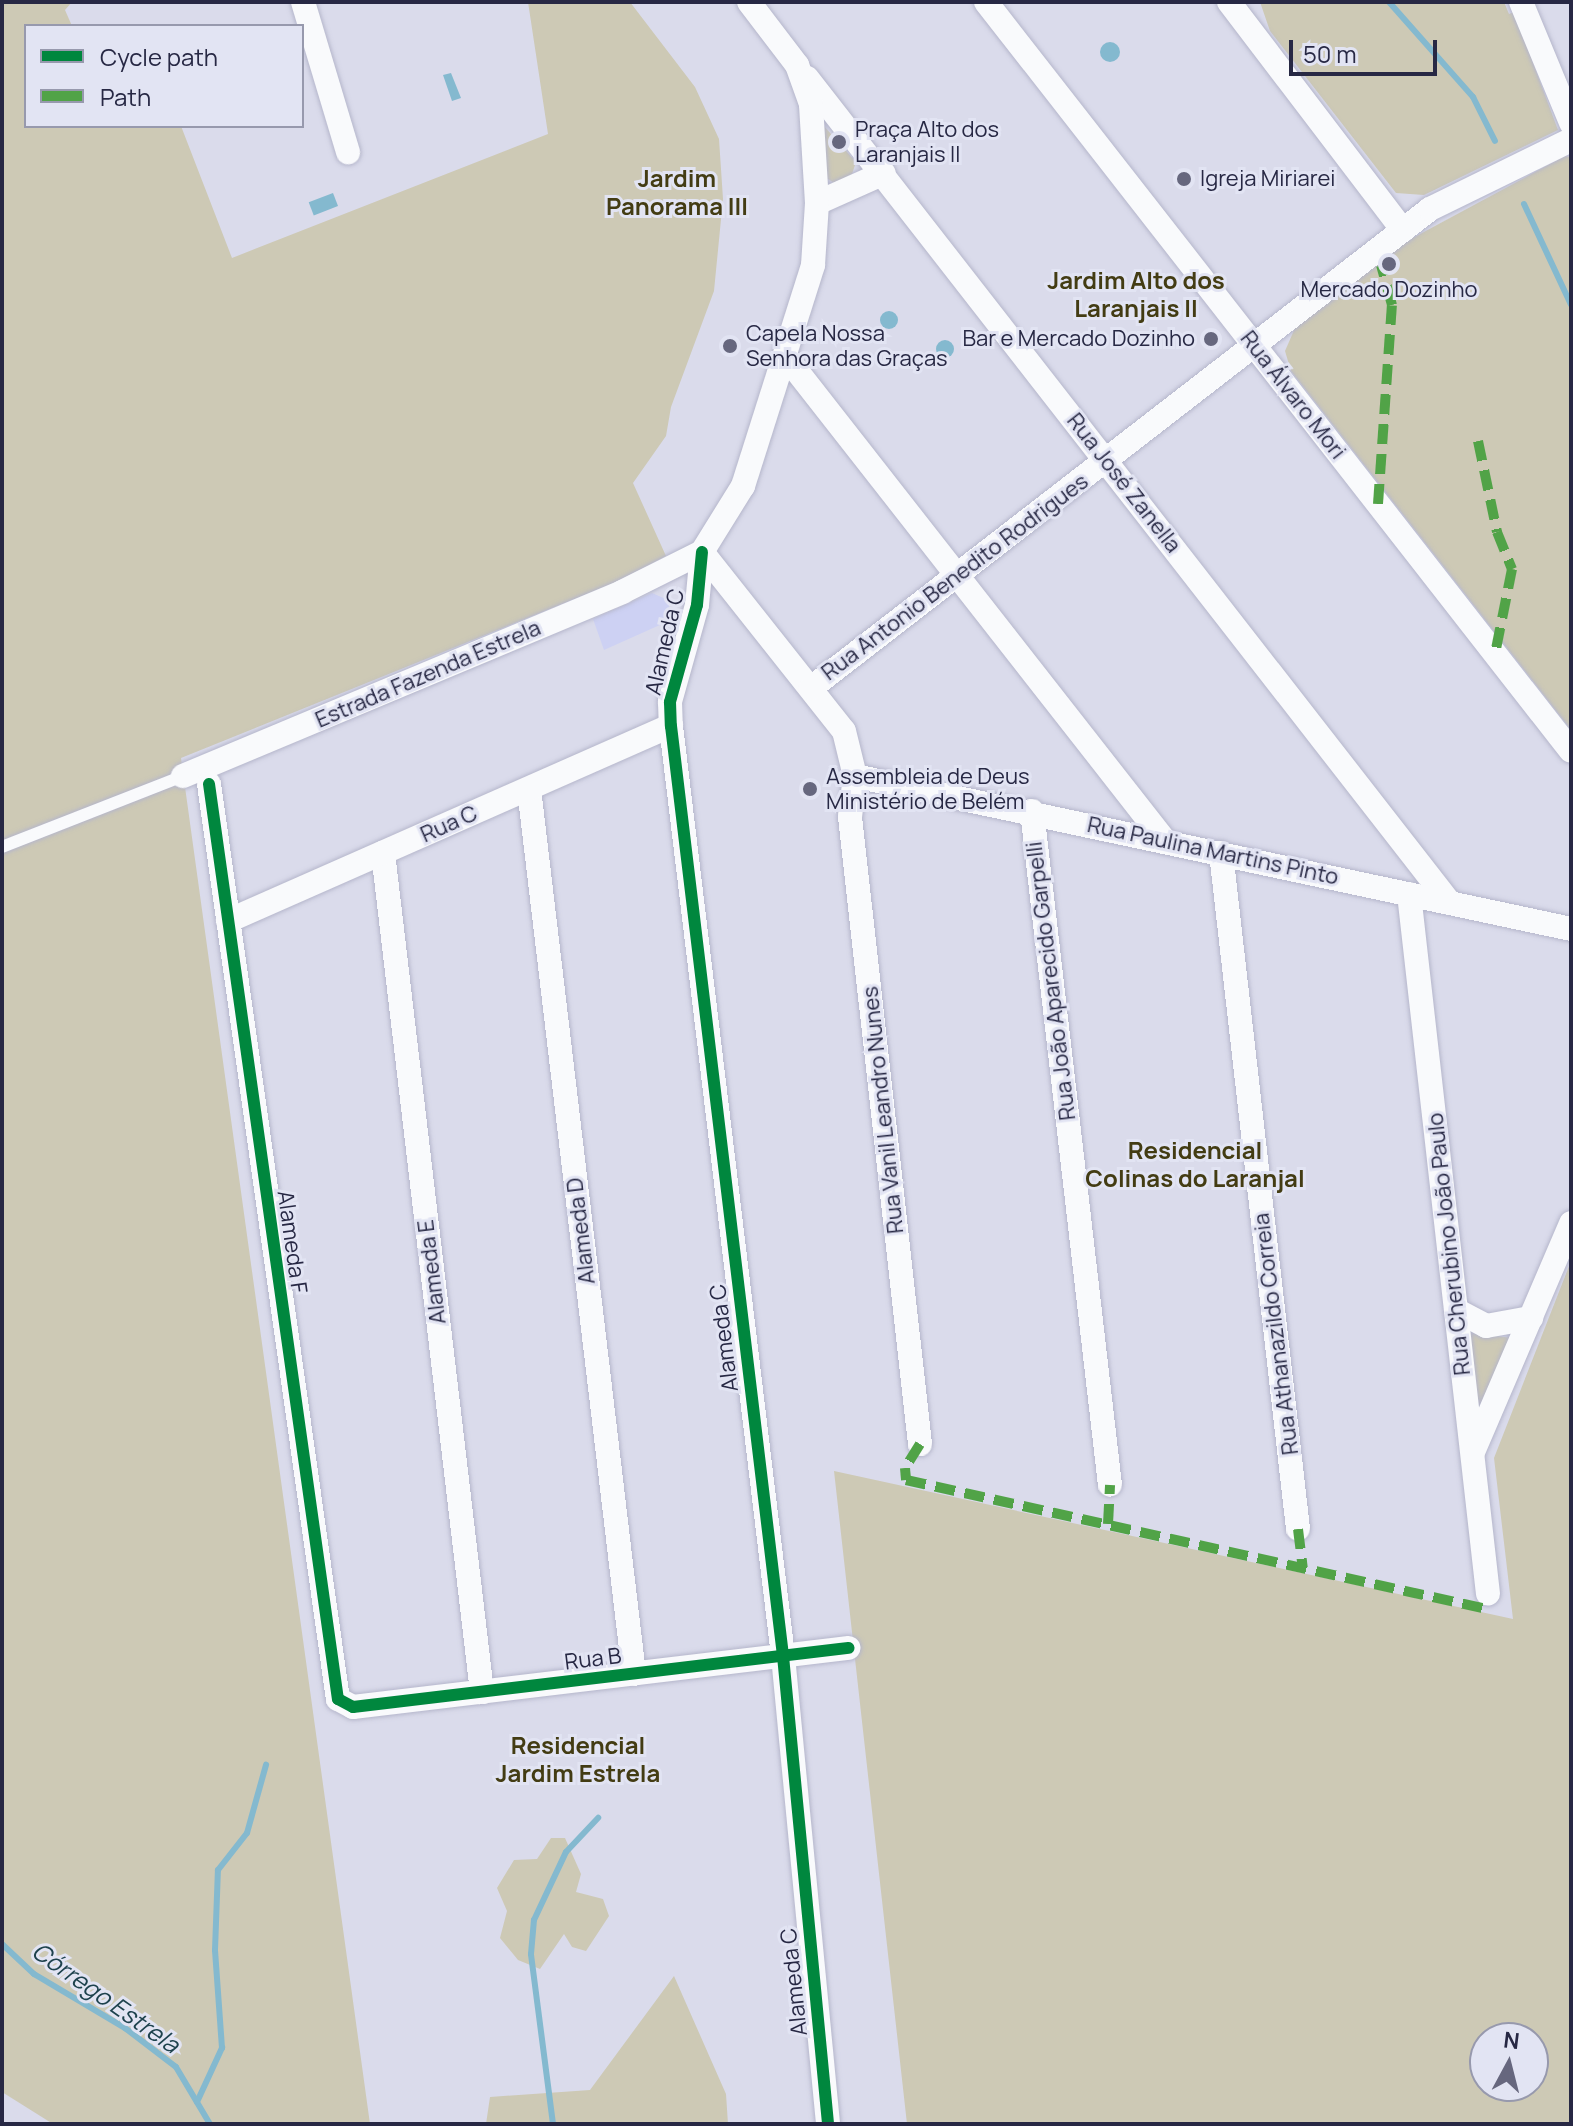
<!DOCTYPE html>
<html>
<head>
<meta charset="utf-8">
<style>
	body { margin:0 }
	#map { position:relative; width:1573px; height:2126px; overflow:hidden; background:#dadbeb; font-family:Manrope,sans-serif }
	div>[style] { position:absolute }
	.built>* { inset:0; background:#cdd1f3 }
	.green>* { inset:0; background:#cdc9b5 }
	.water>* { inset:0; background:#84b9cf; transform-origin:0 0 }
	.round { border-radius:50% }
	.stream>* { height:6px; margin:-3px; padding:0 3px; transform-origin:3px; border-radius:3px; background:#84b9cf }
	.roads { filter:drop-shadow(0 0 2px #b5b6cb) drop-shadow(0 0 2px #b5b6cb) }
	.lane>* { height:12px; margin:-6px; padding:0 6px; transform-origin:6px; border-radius:6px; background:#f9fafc }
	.street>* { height:24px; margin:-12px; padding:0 12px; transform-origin:12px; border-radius:12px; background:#f9fafc }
	.quiet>* { height:10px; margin-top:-5px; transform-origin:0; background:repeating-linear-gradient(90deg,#51a347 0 20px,transparent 0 30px) }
	.cycleway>* { height:12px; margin:-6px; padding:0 6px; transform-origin:6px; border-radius:6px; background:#00873e }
	.dots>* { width:22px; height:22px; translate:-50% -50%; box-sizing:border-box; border:4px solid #e2e4f3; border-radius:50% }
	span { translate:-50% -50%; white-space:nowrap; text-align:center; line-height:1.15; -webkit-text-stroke:6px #e2e4f3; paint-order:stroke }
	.poi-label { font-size:22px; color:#272844 }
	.left { translate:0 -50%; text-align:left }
	.right { translate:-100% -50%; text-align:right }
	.street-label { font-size:22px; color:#272844 }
	.neighbourhood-label { font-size:24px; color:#433c13; font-weight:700 }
	.water-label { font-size:24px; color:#1e424d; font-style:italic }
	.frame { position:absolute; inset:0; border:4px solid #272844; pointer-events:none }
	.legend { position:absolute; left:24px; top:24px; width:280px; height:104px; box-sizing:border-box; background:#e2e4f3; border:2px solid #9799ad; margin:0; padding:10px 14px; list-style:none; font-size:24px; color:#272844 }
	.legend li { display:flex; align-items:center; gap:16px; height:40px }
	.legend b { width:40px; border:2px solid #9799ad }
	.north { position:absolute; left:1469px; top:2022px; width:80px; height:80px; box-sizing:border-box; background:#e2e4f3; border:2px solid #9799ad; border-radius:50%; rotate:7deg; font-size:22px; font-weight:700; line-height:32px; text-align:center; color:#272844 }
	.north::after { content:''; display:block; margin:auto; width:28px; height:36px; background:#66677e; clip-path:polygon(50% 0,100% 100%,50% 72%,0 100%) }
	.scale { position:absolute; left:1289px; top:40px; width:148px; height:36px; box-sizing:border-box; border:4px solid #272844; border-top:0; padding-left:10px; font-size:24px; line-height:28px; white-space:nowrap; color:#272844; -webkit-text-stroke:6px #e2e4f3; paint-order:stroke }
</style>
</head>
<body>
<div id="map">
	<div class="built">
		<div style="clip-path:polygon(652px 593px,668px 600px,671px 620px,604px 650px,593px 619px)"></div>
	</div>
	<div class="green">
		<div style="clip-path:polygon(2px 2px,72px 2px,65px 10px,72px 26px,26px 26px,26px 126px,181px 126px,232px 258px,548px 134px,528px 2px,630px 2px,695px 87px,719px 139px,723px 199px,714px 291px,671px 407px,666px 436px,633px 483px,666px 556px,619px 581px,181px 758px,370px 2124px,53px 2124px,2px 2092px)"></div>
		<div style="clip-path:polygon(1260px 2px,1504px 2px,1509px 14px,1514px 12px,1558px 130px,1424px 195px,1396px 193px,1270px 31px)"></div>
		<div style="clip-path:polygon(823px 125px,856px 162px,852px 174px,834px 183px,825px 177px)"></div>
		<div style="clip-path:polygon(1565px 156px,1571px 157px,1571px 730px,1291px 371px,1285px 351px,1295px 328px,1409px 240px)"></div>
		<div style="clip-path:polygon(evenodd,1571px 1261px,1571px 2124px,907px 2124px,834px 1471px,1513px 1619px,1494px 1458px,1571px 1261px,1485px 2038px,1533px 2038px,1533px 2086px,1485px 2086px,1485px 2038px)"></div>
		<div style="clip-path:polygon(1469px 1333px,1513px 1338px,1479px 1414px)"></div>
		<div style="clip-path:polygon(551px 1838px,565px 1838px,581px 1874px,576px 1892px,603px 1899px,609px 1916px,586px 1951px,572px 1947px,564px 1934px,540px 1969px,518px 1960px,500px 1938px,507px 1911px,497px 1888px,514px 1860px,537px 1859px)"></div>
		<div style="clip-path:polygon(674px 1976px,726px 2094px,728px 2124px,486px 2124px,490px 2097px,590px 2090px)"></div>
	</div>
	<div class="water">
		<div class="round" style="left:1100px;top:42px;width:20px;height:20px"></div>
		<div style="clip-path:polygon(451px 73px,461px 98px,452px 101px,443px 75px)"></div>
		<div style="left:333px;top:193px;width:14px;height:26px;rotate:69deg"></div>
		<div class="round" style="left:880px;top:311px;width:18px;height:18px"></div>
		<div class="round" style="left:936px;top:340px;width:18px;height:18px"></div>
	</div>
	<div class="stream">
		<div style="left:1389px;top:2px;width:127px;rotate:48.5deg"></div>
		<div style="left:1473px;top:97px;width:49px;rotate:63.4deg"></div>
		<div style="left:1524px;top:204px;width:111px;rotate:65deg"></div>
		<div style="left:2px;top:1944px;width:44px;rotate:43.2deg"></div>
		<div style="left:34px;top:1974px;width:106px;rotate:30.7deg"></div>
		<div style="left:125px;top:2028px;width:64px;rotate:37.4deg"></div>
		<div style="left:176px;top:2067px;width:66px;rotate:59.2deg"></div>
		<div style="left:197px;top:2102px;width:60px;rotate:-65.2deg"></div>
		<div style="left:222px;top:2048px;width:98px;rotate:-94.1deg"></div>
		<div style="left:215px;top:1950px;width:80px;rotate:-87.9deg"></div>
		<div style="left:218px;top:1870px;width:47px;rotate:-51.9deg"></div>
		<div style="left:247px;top:1833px;width:71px;rotate:-74.4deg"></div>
		<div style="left:553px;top:2124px;width:171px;rotate:-97.4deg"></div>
		<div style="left:531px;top:1954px;width:34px;rotate:-85deg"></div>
		<div style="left:534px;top:1920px;width:75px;rotate:-64.8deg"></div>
		<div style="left:566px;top:1852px;width:47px;rotate:-46.7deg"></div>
	</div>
	<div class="roads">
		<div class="lane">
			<div style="left:2px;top:847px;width:194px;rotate:-21.4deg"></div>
		</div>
		<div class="street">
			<div style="left:303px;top:2px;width:157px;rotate:73.3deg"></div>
			<div style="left:986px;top:2px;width:950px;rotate:52.01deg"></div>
			<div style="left:1229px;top:2px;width:287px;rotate:52.7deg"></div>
			<div style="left:1521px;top:2px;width:131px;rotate:67.5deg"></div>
			<div style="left:807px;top:78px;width:1046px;rotate:52.07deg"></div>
			<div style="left:817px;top:203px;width:73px;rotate:-24.1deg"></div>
			<div style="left:786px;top:357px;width:615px;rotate:51.94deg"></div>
			<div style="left:702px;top:552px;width:53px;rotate:95.4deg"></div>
			<div style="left:697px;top:605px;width:101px;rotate:105.6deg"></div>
			<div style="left:670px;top:702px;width:24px;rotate:88deg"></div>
			<div style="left:671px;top:726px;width:937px;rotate:83.13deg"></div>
			<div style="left:783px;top:1656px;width:470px;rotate:84.5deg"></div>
			<div style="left:702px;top:552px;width:228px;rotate:51.6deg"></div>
			<div style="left:844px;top:731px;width:46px;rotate:76.3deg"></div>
			<div style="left:855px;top:776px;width:41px;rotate:97deg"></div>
			<div style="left:850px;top:817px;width:631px;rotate:83.63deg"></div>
			<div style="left:811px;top:688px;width:783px;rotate:-37.73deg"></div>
			<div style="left:1430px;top:209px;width:157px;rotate:-26.1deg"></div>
			<div style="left:183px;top:776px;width:476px;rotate:-22.7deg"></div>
			<div style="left:622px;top:592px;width:89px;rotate:-26.6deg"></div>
			<div style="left:702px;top:552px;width:78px;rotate:-58.2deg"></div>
			<div style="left:743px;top:486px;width:232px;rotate:-72.4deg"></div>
			<div style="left:813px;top:265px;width:62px;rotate:-86.3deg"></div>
			<div style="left:817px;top:203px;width:99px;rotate:-93.5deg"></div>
			<div style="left:811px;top:104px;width:41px;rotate:-109.7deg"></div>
			<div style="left:797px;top:65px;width:79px;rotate:-127.3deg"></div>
			<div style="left:855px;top:776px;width:732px;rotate:12.06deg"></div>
			<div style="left:209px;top:784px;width:924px;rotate:81.98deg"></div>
			<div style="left:338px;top:1699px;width:17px;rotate:28deg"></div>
			<div style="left:353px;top:1707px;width:499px;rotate:-6.8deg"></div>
			<div style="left:529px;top:789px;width:891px;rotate:83.23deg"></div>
			<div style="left:1032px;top:811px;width:678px;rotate:83.4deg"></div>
			<div style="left:383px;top:853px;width:845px;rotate:83.27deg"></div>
			<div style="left:1221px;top:853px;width:680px;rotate:83.5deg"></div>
			<div style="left:1409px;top:894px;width:704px;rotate:83.56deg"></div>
			<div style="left:228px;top:921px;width:484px;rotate:-23.8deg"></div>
			<div style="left:1456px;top:1310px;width:34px;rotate:28deg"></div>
			<div style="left:1486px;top:1326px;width:46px;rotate:-10.1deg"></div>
			<div style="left:1473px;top:1452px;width:249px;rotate:-66.8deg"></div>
		</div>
	</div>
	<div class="quiet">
		<div style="left:1478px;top:441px;width:93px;rotate:78.2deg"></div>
		<div style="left:1497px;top:532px;width:40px;rotate:68deg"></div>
		<div style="left:1512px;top:569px;width:87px;rotate:101.3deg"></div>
		<div style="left:1378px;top:504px;width:199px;rotate:-86deg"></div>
		<div style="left:1392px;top:305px;width:41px;rotate:-105.4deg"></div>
		<div style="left:920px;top:1444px;width:28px;rotate:122deg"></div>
		<div style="left:905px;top:1468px;width:12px;rotate:85deg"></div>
		<div style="left:906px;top:1480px;width:599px;rotate:12.53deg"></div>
		<div style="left:1108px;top:1524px;width:39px;rotate:-87deg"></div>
		<div style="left:1298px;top:1529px;width:39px;rotate:83deg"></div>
	</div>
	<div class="cycleway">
		<div style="left:702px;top:552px;width:53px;rotate:95.4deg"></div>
		<div style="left:697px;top:605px;width:101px;rotate:105.6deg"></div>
		<div style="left:670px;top:702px;width:24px;rotate:88deg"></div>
		<div style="left:671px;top:726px;width:937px;rotate:83.13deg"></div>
		<div style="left:783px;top:1656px;width:470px;rotate:84.5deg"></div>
		<div style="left:209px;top:784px;width:924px;rotate:81.98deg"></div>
		<div style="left:338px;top:1699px;width:17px;rotate:28deg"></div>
		<div style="left:353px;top:1707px;width:499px;rotate:-6.8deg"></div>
	</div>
	<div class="dots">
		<div style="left:839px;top:142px;background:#66677e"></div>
		<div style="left:1184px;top:179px;background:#66677e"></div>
		<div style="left:1389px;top:264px;background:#66677e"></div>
		<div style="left:1211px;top:339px;background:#66677e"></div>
		<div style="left:730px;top:346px;background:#66677e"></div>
		<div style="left:810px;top:789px;background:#66677e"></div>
	</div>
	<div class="poi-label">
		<span class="left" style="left:855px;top:142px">Praça Alto dos<br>Laranjais II</span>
		<span class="left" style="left:1200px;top:179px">Igreja Miriarei</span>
		<span style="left:1389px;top:290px">Mercado Dozinho</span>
		<span class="left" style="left:746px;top:346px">Capela Nossa<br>Senhora das Graças</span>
		<span class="right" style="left:1195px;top:339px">Bar e Mercado Dozinho</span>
		<span class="left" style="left:826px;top:789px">Assembleia de Deus<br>Ministério de Belém</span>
	</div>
	<div class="street-label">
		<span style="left:1293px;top:395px;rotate:52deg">Rua Álvaro Mori</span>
		<span style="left:1124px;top:483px;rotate:52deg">Rua José Zanella</span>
		<span style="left:955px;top:577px;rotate:-37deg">Rua Antonio Benedito Rodrigues</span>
		<span style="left:665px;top:642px;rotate:-77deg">Alameda C</span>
		<span style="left:428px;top:674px;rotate:-23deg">Estrada Fazenda Estrela</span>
		<span style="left:449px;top:824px;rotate:-24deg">Rua C</span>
		<span style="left:1213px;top:851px;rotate:12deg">Rua Paulina Martins Pinto</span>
		<span style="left:1051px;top:981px;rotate:-97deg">Rua João Aparecido Garpelli</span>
		<span style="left:883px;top:1110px;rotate:-96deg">Rua Vanil Leandro Nunes</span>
		<span style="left:581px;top:1231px;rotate:-97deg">Alameda D</span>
		<span style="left:292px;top:1242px;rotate:82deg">Alameda F</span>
		<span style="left:1449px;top:1244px;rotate:-96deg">Rua Cherubino João Paulo</span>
		<span style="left:432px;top:1272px;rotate:-97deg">Alameda E</span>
		<span style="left:1276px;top:1334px;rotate:-97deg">Rua Athanazildo Correia</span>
		<span style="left:724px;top:1338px;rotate:-97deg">Alameda C</span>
		<span style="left:593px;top:1659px;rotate:-7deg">Rua B</span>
		<span style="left:794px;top:1982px;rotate:-96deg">Alameda C</span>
	</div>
	<div class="neighbourhood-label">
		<span style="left:677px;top:192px">Jardim<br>Panorama III</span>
		<span style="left:1136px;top:294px">Jardim Alto dos<br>Laranjais II</span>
		<span style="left:1195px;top:1164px">Residencial<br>Colinas do Laranjal</span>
		<span style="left:578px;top:1759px">Residencial<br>Jardim Estrela</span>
	</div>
	<div class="water-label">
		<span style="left:106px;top:1997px;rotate:35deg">Córrego Estrela</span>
	</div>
	<div class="frame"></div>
	<ul class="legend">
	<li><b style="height:10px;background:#00873e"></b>Cycle path</li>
	<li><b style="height:10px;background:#51a347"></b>Path</li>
	</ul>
	<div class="north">N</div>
	<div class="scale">50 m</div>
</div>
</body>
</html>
